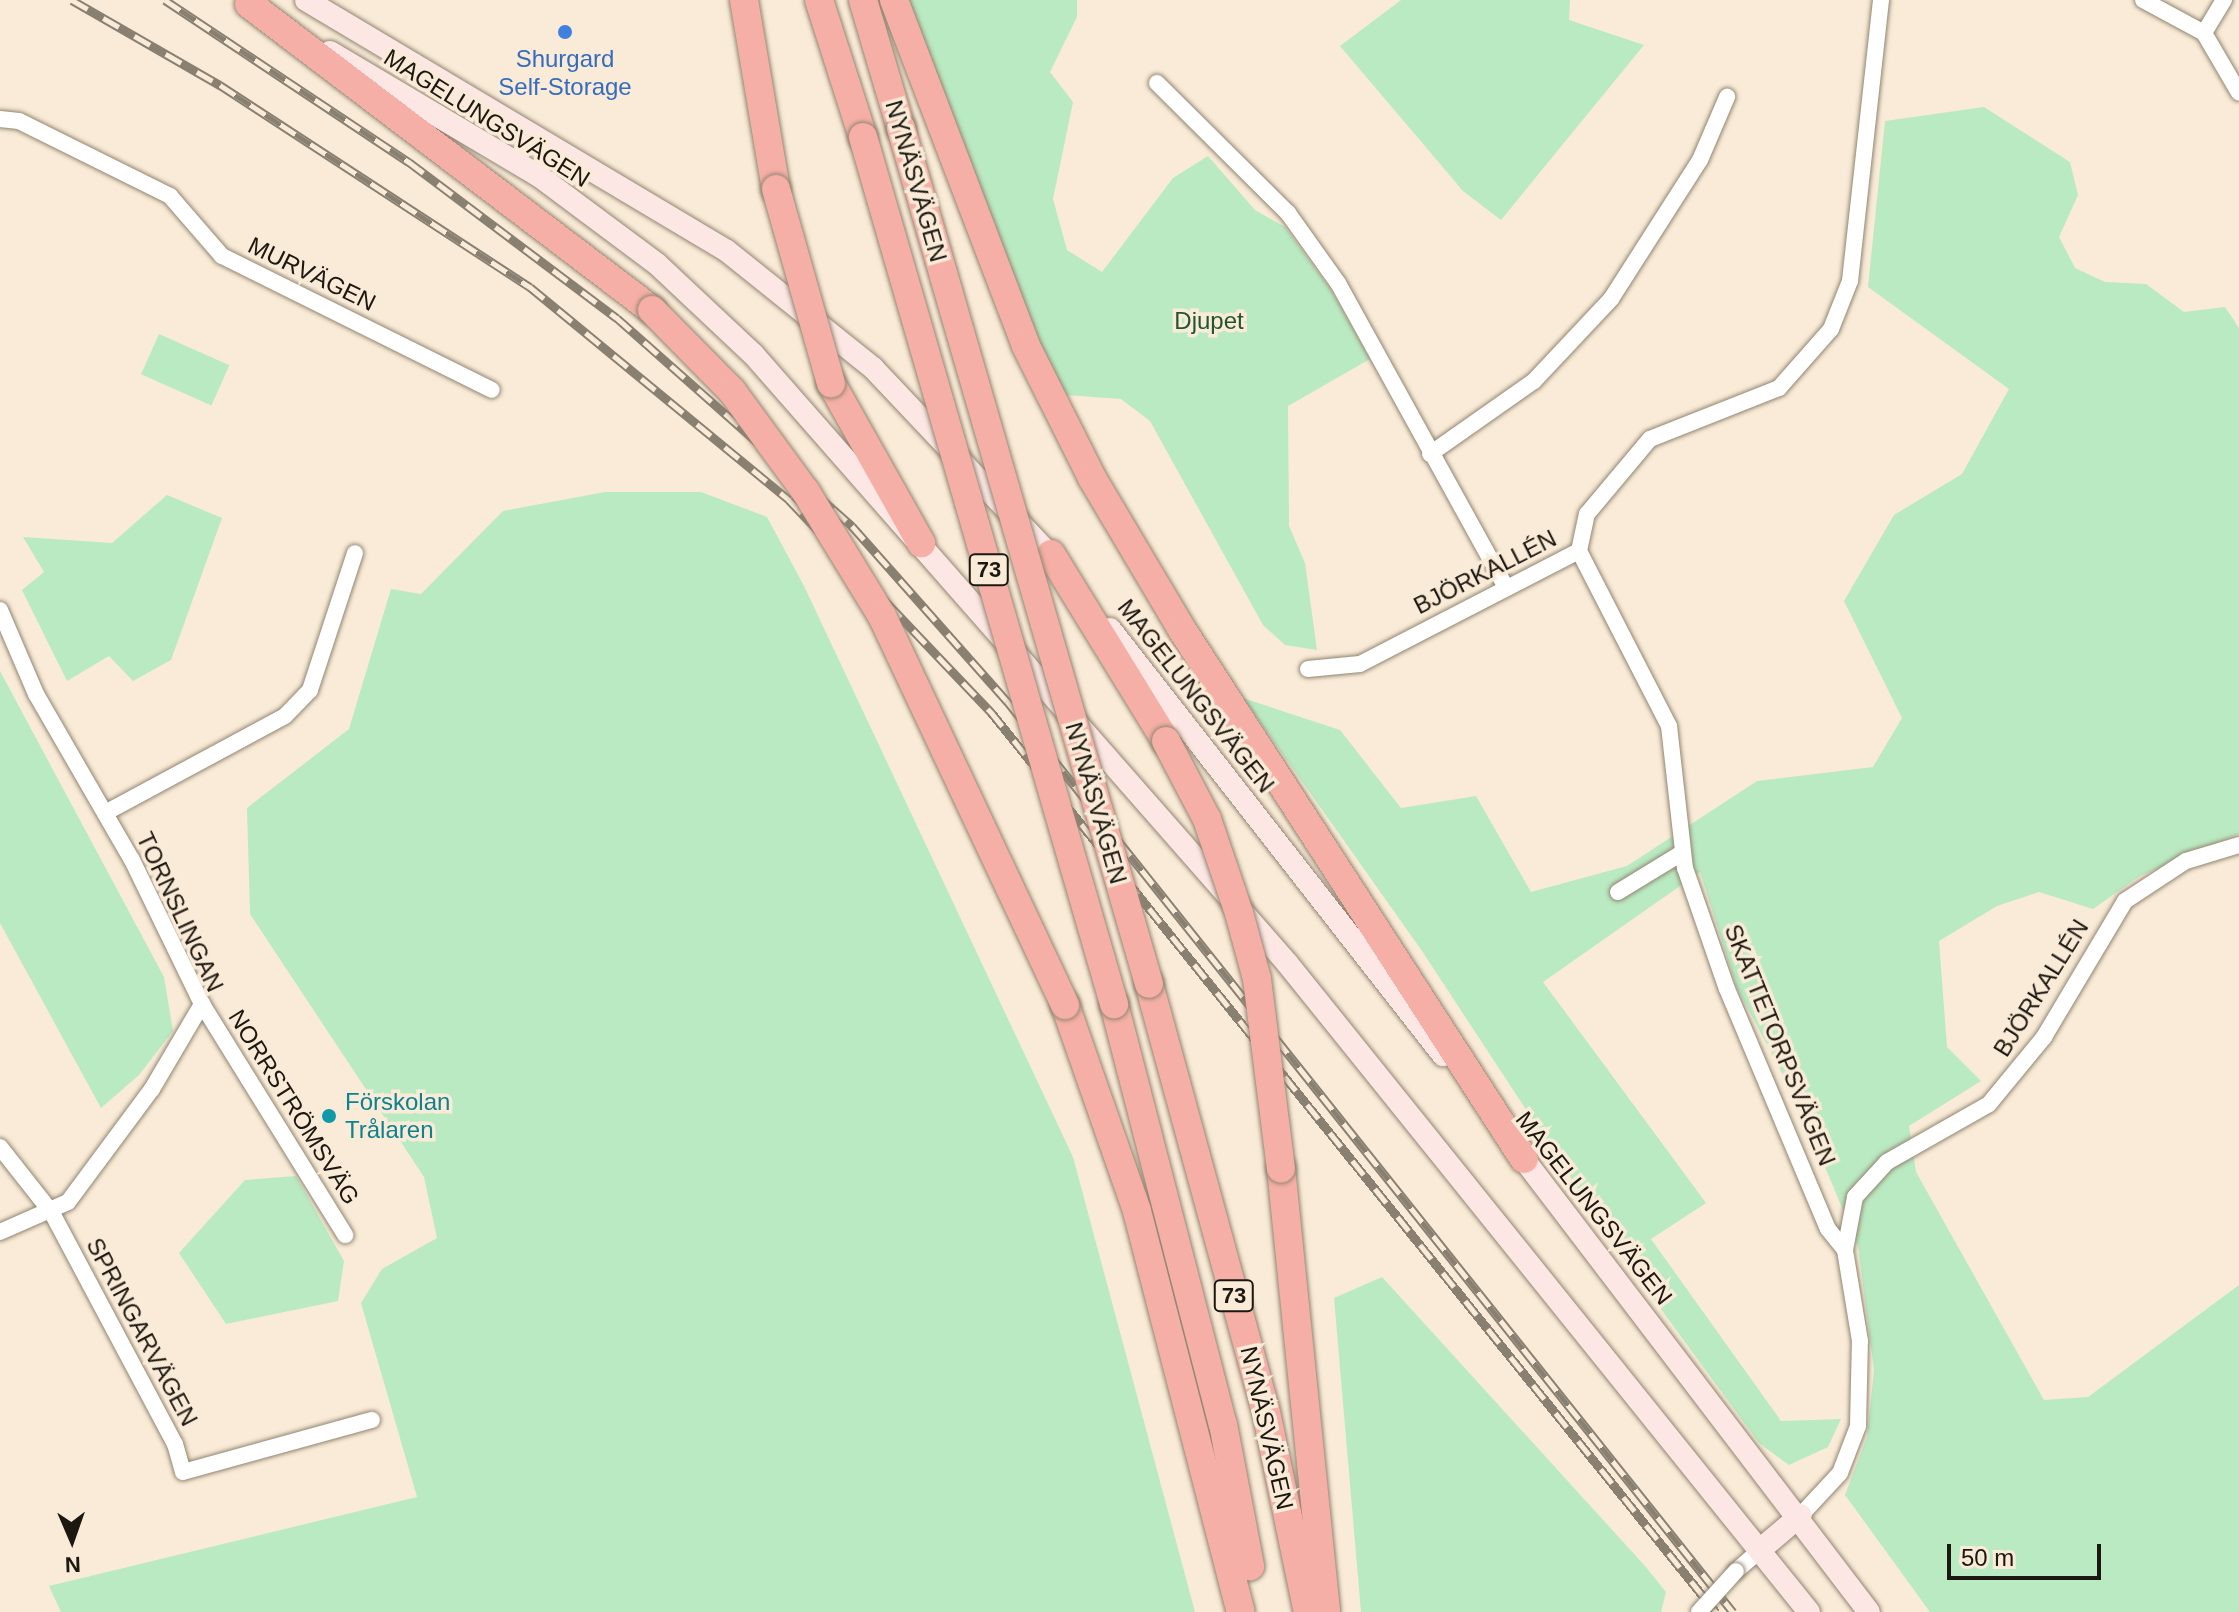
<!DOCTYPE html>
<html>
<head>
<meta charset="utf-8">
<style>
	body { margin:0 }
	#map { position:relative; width:2239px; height:1612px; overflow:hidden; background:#f9ebd7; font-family:Arial,sans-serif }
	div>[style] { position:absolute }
	.green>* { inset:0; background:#baeac2; transform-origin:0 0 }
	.roads { filter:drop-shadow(0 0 2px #918572) drop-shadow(0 0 2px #918572) }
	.street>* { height:16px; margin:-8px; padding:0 8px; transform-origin:8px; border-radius:8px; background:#fff }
	.secondary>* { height:22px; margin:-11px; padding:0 11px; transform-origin:11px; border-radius:11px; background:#fce7e4 }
	.highway>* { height:28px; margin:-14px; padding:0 14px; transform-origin:14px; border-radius:14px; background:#f6afa6 }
	.rail>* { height:9px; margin-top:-4.5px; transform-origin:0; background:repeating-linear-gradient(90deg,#f9ebd7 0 18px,#898072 0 36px); box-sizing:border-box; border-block:2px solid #898072 }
	.bridges { filter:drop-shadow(0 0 2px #918572) drop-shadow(0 0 2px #918572) }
	.street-bridge>* { height:16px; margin:-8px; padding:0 8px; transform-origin:8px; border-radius:8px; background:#fff }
	.highway-bridge>* { height:28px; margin:-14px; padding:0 14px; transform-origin:14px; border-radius:14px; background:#f6afa6 }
	.dots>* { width:22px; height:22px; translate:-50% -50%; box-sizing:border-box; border:4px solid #f9ebd7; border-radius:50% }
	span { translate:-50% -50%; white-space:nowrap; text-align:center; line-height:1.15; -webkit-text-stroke:7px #f9ebd7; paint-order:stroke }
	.shield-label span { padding:2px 6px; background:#f9ebd7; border:2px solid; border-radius:6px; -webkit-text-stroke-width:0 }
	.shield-label { font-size:22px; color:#1c1710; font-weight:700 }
	.shop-label { font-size:24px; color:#366cbe }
	.street-label { font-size:24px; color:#1c1710 }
	.park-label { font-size:24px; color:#20562f }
	.culture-label { font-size:24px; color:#0d838f }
	.left { translate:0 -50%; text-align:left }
	.north { position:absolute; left:32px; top:1500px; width:80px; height:80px; -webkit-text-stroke:6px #f9ebd7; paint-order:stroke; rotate:178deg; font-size:22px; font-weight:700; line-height:32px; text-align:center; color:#1c1710 }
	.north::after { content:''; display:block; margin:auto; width:28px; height:36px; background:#1c1710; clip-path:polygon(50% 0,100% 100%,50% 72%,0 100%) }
	.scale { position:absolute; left:1947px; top:1544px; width:154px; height:36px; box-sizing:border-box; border:4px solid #1c1710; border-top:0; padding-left:10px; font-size:24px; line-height:28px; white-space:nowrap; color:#1c1710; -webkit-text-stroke:6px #f9ebd7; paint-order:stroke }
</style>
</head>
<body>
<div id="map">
	<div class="green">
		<div style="clip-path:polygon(908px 0,1077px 0,1077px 17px,1050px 72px,1073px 102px,1053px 199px,1067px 250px,1102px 272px,1173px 178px,1208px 156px,1255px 210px,1285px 227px,1331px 290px,1370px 359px,1288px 406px,1289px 526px,1305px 563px,1317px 650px,1285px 645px,1263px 625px,1150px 421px,1121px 399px,1066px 395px,1025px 315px)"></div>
		<div style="clip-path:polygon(1401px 0,1570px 0,1569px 20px,1644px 45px,1501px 220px,1463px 191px,1340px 46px)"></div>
		<div style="clip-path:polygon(1984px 107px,2070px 162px,2078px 195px,2059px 237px,2075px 268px,2105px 282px,2146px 284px,2184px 312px,2225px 307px,2239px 328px,2239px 834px,2140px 876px,2093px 909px,2039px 892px,1997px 906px,1939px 941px,1947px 1047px,1981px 1081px,1909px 1126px,1916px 1172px,2044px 1400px,2088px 1397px,2239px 1285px,2239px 1612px,1930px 1612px,1845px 1495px,1867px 1437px,1874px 1370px,1858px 1246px,1800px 1107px,1737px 988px,1700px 872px,1543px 982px,1706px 1203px,1651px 1239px,1781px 1421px,1841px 1419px,1828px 1447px,1789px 1465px,1759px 1443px,1622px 1256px,1422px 951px,1243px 698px,1340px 730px,1401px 808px,1476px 796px,1531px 892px,1627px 866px,1757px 781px,1873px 767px,1902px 718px,1844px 601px,1894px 515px,1962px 474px,2009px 389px,1868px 287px,1885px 121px)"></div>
		<div style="left:159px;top:334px;width:77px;height:44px;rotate:24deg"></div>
		<div style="clip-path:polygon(605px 492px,701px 492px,767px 517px,804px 586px,1073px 1157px,1195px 1612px,61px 1612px,49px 1586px,417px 1497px,361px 1303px,382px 1269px,437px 1238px,424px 1177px,250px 914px,247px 808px,349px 729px,391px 589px,421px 594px,503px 511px)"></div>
		<div style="clip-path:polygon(167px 495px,222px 518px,171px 660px,133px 681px,109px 656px,67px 681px,22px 590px,44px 572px,23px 537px,112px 543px)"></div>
		<div style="clip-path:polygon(0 671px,164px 977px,173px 1031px,139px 1075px,101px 1108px,0 923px)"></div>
		<div style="clip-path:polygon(296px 1176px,344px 1261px,338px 1301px,226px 1324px,179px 1253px,245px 1180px)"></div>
		<div style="clip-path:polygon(1382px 1277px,1645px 1566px,1666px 1592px,1661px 1612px,1361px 1612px,1334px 1298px)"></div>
	</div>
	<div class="roads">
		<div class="street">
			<div style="left:2143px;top:0;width:69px;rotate:28.4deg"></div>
			<div style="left:2204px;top:33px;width:69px;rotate:59.7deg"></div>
			<div style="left:2204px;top:33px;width:39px;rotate:-59deg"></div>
			<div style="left:1157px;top:83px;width:185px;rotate:44.8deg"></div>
			<div style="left:1288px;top:213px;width:86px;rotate:54.5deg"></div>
			<div style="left:1338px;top:283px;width:347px;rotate:61.1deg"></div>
			<div style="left:0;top:119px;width:19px;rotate:6deg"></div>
			<div style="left:19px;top:121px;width:169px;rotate:26.4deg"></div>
			<div style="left:170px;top:196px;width:79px;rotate:49.1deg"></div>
			<div style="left:222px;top:256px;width:301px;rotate:26.4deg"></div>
			<div style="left:1430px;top:454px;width:127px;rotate:-35.1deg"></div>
			<div style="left:1534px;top:381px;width:112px;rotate:-46.8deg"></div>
			<div style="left:1611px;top:299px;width:165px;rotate:-57.4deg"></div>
			<div style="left:1700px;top:160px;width:69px;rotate:-66.8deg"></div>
			<div style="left:1579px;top:551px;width:197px;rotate:62.8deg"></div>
			<div style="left:1669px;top:726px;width:143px;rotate:83.6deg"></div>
			<div style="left:1685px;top:868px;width:128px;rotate:70.9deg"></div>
			<div style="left:1727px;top:989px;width:260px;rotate:67.2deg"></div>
			<div style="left:1828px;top:1229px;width:27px;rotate:51deg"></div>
			<div style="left:1579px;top:551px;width:38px;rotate:-78deg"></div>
			<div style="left:1587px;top:514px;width:98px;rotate:-50deg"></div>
			<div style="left:1650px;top:439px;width:139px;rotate:-21.6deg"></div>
			<div style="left:1779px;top:388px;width:79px;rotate:-48.6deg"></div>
			<div style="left:1831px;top:329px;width:52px;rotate:-68.4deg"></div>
			<div style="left:1850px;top:281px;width:283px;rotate:-83.7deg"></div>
			<div style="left:0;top:610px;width:91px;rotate:66.8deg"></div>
			<div style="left:36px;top:694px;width:192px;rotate:60deg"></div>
			<div style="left:132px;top:860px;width:160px;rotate:64.1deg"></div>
			<div style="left:202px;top:1004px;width:272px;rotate:58.2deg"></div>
			<div style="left:1308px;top:669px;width:52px;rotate:-5.5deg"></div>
			<div style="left:1360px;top:664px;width:246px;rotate:-27.3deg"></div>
			<div style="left:105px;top:813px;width:204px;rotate:-28.3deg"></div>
			<div style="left:285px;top:716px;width:36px;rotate:-46deg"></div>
			<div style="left:310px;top:690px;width:144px;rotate:-71.8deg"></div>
			<div style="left:1618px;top:892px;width:75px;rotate:-31.4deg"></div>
			<div style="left:0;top:1147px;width:84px;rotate:51.8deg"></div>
			<div style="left:52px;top:1213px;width:262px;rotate:62deg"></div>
			<div style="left:175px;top:1444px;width:29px;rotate:74deg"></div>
			<div style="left:183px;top:1472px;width:196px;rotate:-15.4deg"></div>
			<div style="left:0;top:1232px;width:74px;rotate:-23.8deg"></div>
			<div style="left:68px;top:1202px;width:141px;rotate:-53.4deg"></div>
			<div style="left:152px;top:1089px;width:99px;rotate:-59.5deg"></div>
			<div style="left:1801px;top:1515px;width:57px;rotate:-47.1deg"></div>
			<div style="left:1840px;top:1473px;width:50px;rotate:-69deg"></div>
			<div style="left:1858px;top:1426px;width:85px;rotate:-88.7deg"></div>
			<div style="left:1860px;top:1341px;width:92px;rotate:-99.4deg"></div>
			<div style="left:1845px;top:1250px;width:54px;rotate:-79.3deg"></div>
			<div style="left:1855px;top:1197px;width:47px;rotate:-47.6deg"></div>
			<div style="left:1887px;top:1162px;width:117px;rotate:-29.6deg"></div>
			<div style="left:1989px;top:1104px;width:87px;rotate:-50.6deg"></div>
			<div style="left:2044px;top:1037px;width:158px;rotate:-59.2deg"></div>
			<div style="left:2125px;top:901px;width:73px;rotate:-33.3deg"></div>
			<div style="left:2186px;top:861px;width:55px;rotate:-16.8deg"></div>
			<div style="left:1736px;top:1571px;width:33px;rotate:-41deg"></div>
		</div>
		<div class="secondary">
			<div style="left:306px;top:0;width:490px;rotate:30.8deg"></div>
			<div style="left:727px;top:251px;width:187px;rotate:38.7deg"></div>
			<div style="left:873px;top:368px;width:274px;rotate:46.6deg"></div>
			<div style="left:330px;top:52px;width:243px;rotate:30.7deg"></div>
			<div style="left:539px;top:176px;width:147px;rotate:36.7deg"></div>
			<div style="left:657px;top:264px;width:132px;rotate:43.2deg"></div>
			<div style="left:753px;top:354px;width:810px;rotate:48.75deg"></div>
			<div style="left:1287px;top:963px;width:833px;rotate:51.19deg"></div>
			<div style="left:1110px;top:629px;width:541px;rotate:51.99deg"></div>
			<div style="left:1516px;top:1149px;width:582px;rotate:52.68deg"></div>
			<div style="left:1761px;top:1549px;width:52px;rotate:-40.4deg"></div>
		</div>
		<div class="highway">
			<div style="left:744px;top:0;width:192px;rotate:80.4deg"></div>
			<div style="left:819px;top:0;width:144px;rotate:72.2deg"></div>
			<div style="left:863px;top:0;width:134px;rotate:73.5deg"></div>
			<div style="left:894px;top:0;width:370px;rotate:69.1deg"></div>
			<div style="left:1026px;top:346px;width:148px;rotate:63.4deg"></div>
			<div style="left:1092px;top:478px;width:174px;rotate:59.3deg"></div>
			<div style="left:1181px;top:628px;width:632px;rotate:57.14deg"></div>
			<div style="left:249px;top:4px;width:506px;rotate:37.21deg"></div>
			<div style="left:831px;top:383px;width:184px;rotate:60.6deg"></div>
			<div style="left:1051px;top:554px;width:220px;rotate:58.4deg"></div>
			<div style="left:1149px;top:984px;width:439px;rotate:74.7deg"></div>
			<div style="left:1265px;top:1407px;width:209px;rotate:78.2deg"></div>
			<div style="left:1114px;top:1004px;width:434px;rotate:75.5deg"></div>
			<div style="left:1223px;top:1424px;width:145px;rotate:79.2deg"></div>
			<div style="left:1065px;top:1005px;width:218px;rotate:70.7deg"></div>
			<div style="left:1137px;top:1211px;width:414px;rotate:75.5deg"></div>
			<div style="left:1281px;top:1168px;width:446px;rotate:84.2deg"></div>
		</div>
	</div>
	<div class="rail">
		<div style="left:72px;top:0;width:171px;rotate:29.9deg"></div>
		<div style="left:220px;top:85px;width:370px;rotate:33.1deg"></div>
		<div style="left:530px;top:287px;width:335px;rotate:39.4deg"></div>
		<div style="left:789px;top:500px;width:293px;rotate:46.4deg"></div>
		<div style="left:991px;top:712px;width:1156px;rotate:51.15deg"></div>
		<div style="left:165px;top:0;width:293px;rotate:33.6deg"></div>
		<div style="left:409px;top:162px;width:260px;rotate:36.9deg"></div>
		<div style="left:617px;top:318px;width:314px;rotate:41.5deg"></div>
		<div style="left:852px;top:526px;width:234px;rotate:48.5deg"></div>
		<div style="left:1007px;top:701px;width:1165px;rotate:51.45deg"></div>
	</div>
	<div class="bridges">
		<div class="street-bridge">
			<div style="left:1699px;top:1612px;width:55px;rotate:-47.9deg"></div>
		</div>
		<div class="highway-bridge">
			<div style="left:901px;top:128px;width:891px;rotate:73.84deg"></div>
			<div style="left:863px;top:137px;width:903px;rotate:73.85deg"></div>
			<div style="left:776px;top:189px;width:202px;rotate:74.2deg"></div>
			<div style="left:652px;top:310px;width:114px;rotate:45.4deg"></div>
			<div style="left:732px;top:391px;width:125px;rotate:53.8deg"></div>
			<div style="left:806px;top:492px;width:145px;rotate:58.5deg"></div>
			<div style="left:882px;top:616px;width:430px;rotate:64.8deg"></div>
			<div style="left:1166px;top:741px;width:88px;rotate:62.3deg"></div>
			<div style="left:1207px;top:819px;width:99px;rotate:71.2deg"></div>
			<div style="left:1239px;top:913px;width:68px;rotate:74.7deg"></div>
			<div style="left:1257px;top:979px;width:191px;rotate:82.8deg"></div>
		</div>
	</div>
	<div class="dots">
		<div style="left:565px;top:32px;background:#3f7fe0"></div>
		<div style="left:329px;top:1116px;background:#0f9aa8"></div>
	</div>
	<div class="shield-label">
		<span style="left:989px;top:570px">73</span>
		<span style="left:1234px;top:1296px">73</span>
	</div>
	<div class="shop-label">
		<span style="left:565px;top:73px">Shurgard<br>Self-Storage</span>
	</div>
	<div class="street-label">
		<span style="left:487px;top:118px;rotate:32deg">MAGELUNGSVÄGEN</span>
		<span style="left:916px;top:181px;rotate:74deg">NYNÄSVÄGEN</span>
		<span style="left:312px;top:274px;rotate:26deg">MURVÄGEN</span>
		<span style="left:1485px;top:572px;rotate:-27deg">BJÖRKALLÉN</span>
		<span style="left:1196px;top:696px;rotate:52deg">MAGELUNGSVÄGEN</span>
		<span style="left:1096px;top:803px;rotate:74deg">NYNÄSVÄGEN</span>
		<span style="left:180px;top:912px;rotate:65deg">TORNSLINGAN</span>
		<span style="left:2041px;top:988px;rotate:-58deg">BJÖRKALLÉN</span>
		<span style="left:1780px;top:1045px;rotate:68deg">SKATTETORPSVÄGEN</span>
		<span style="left:294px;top:1107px;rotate:58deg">NORRSTRÖMSVÄG</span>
		<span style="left:1594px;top:1208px;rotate:52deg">MAGELUNGSVÄGEN</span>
		<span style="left:142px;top:1332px;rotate:62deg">SPRINGARVÄGEN</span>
		<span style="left:1267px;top:1428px;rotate:77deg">NYNÄSVÄGEN</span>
	</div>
	<div class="park-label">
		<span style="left:1209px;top:321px">Djupet</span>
	</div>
	<div class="culture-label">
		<span class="left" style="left:345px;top:1116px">Förskolan<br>Trålaren</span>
	</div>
	<div class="north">N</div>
	<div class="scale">50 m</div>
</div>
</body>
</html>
